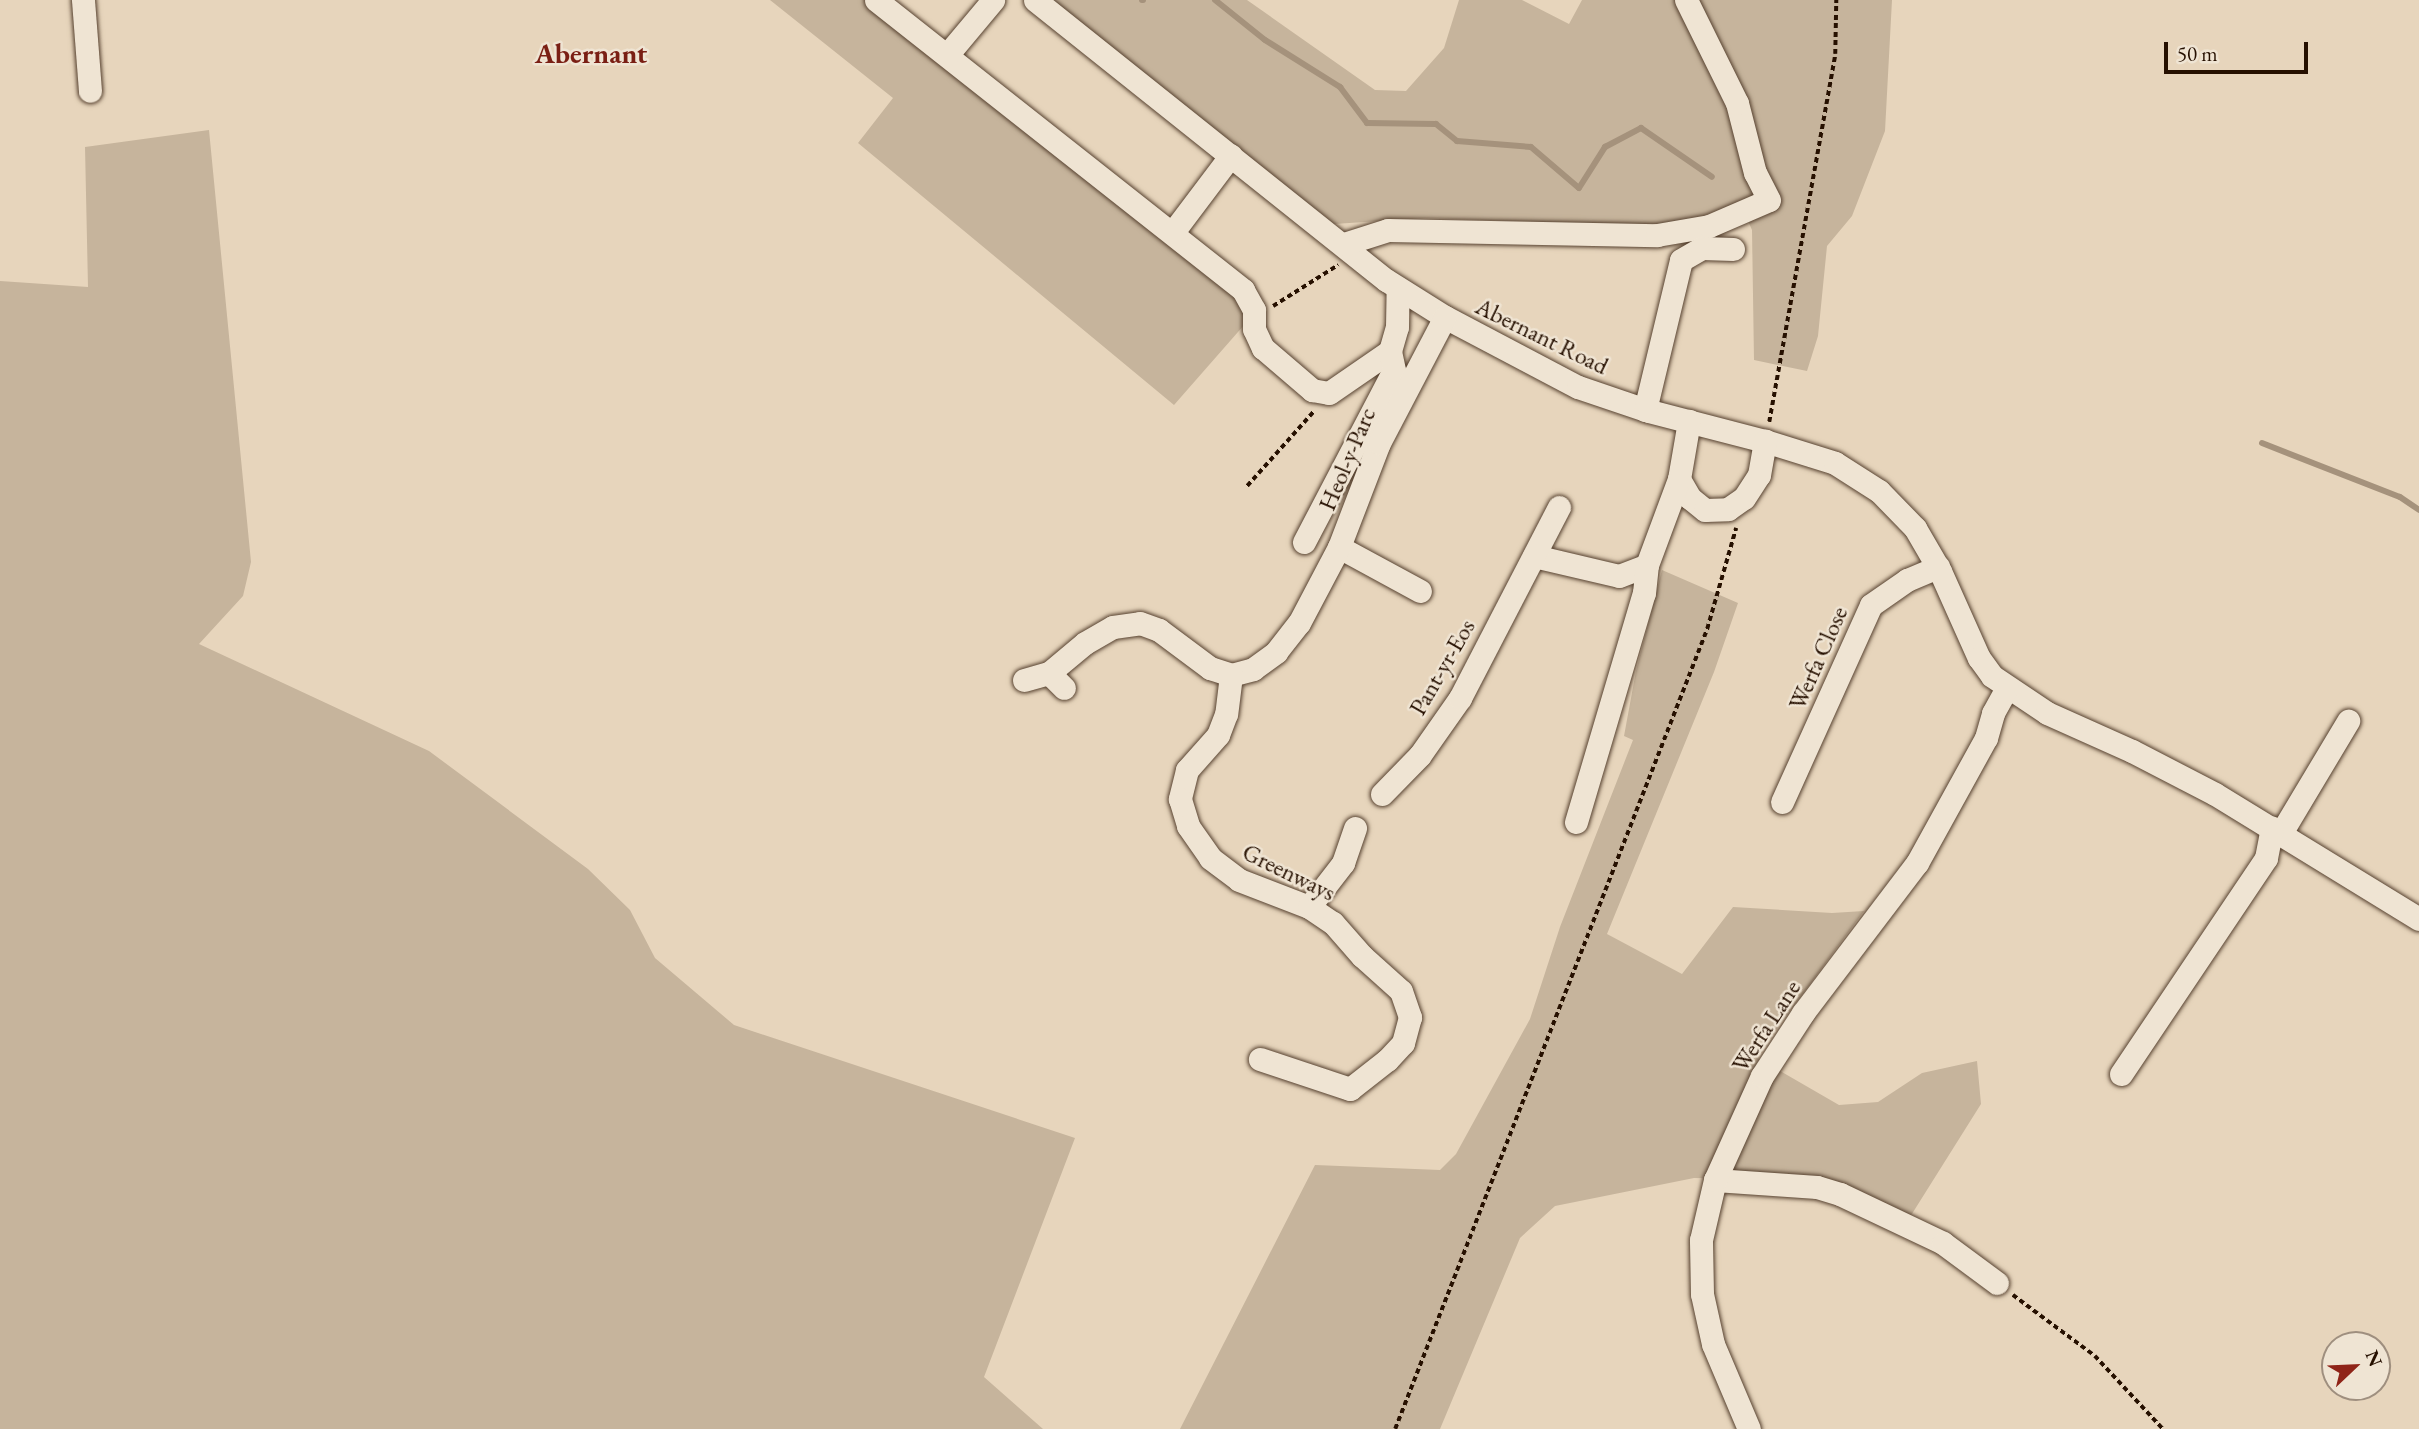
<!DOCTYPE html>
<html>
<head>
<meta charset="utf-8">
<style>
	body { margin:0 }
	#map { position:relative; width:2419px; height:1429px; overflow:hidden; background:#e7d5bc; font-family:"EB Garamond",serif }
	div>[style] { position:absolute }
	.green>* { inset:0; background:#c6b49c }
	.stream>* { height:6px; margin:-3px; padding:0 3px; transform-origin:3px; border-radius:3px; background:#a5927c }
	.path>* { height:3.5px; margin-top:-1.75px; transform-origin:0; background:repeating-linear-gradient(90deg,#261000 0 5px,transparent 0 8.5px) }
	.roads { filter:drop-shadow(0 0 2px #56412f) drop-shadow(0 0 2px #56412f) }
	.minor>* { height:23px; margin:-11.5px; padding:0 11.5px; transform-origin:11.5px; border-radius:11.5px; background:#efe4d3 }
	span { translate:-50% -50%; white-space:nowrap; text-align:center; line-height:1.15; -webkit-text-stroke:5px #efe4d3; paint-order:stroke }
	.street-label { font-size:24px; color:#261000 }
	.quarter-label { font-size:28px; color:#7a1f14; font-weight:700 }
	.north { position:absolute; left:2321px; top:1331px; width:70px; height:70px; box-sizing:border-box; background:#efe4d3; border:2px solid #9f8f7f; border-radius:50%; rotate:67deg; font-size:19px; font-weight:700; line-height:28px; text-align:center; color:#261000 }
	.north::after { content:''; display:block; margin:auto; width:24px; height:32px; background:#8f2418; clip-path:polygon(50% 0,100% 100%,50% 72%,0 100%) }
	.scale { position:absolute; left:2164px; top:42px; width:144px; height:32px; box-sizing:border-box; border:4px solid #261000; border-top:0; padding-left:9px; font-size:21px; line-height:24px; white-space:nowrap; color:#261000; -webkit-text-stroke:5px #efe4d3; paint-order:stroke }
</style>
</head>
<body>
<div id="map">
	<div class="green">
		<div style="clip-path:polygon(770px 0,866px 0,1239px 292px,1247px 308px,1245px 324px,1174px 405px,858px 143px,893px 98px)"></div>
		<div style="clip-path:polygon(1053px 0,1247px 0,1375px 90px,1406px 91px,1444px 48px,1459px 0,1522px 0,1569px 24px,1582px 0,1892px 0,1885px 131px,1852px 216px,1827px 246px,1818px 336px,1807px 371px,1754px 360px,1752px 230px,1741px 205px,1707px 219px,1654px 226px,1425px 218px,1334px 224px)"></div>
		<div style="clip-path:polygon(209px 130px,251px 562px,243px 596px,199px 644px,429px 751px,588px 869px,630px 910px,655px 958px,734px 1025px,1075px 1138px,984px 1377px,1043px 1429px,0 1429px,0 281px,88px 287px,85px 147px)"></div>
		<div style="clip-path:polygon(1662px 570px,1738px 603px,1714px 672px,1607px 934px,1682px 974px,1733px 907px,1832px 913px,1864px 911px,1756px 1057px,1839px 1105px,1878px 1102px,1922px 1073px,1977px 1061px,1981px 1104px,1910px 1217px,1818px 1181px,1694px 1178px,1555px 1206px,1520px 1238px,1440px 1429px,1180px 1429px,1315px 1165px,1440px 1170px,1456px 1154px,1530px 1019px,1560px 927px,1633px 740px,1624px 736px,1636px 671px)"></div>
	</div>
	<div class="stream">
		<div style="left:1142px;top:0;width:1px"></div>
		<div style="left:1215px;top:0;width:64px;rotate:38.7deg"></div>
		<div style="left:1265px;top:40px;width:89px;rotate:32.1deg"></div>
		<div style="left:1340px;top:87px;width:45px;rotate:53.1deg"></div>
		<div style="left:1367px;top:123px;width:69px;rotate:0.8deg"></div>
		<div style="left:1436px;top:124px;width:27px;rotate:39deg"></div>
		<div style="left:1457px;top:141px;width:74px;rotate:4.6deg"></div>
		<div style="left:1531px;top:147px;width:63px;rotate:40.5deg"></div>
		<div style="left:1579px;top:188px;width:49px;rotate:-57.6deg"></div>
		<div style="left:1605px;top:147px;width:41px;rotate:-27.8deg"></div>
		<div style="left:1641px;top:128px;width:86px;rotate:34.6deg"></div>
		<div style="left:2262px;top:443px;width:148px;rotate:21.4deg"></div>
		<div style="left:2400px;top:497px;width:23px;rotate:34deg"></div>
	</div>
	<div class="path">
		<div style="left:1273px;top:306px;width:77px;rotate:-32.2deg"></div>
		<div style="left:1769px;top:422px;width:374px;rotate:-79.8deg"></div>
		<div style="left:1835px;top:54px;width:54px;rotate:-88.9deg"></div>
		<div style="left:1247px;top:486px;width:101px;rotate:-48.2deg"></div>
		<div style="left:2013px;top:1295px;width:102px;rotate:36.6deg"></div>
		<div style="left:2095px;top:1356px;width:100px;rotate:47deg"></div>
		<div style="left:1395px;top:1429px;width:859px;rotate:-68.69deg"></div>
		<div style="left:1707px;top:629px;width:105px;rotate:-74deg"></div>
	</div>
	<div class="roads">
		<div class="minor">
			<div style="left:83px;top:0;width:91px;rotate:85.6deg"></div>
			<div style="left:876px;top:0;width:468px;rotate:38.3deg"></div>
			<div style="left:1243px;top:290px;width:23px;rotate:61deg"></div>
			<div style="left:1254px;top:310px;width:19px;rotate:90deg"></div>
			<div style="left:1254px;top:329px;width:21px;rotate:65deg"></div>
			<div style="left:1263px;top:348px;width:65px;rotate:40.6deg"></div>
			<div style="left:1312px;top:390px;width:17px;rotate:10deg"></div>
			<div style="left:1329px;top:393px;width:74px;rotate:-34.5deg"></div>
			<div style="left:1390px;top:351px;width:25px;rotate:-74deg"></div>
			<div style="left:1397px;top:327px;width:39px;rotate:-89deg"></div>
			<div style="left:1035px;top:0;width:449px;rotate:38.6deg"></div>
			<div style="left:1386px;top:280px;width:70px;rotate:32.1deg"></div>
			<div style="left:1445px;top:317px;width:150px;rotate:27.8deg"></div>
			<div style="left:1578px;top:387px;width:75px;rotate:18.7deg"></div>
			<div style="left:1649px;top:411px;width:120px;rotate:14.5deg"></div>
			<div style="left:1765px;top:441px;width:73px;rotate:17.4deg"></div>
			<div style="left:1835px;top:463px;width:52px;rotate:32.5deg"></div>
			<div style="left:1879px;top:491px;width:52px;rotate:45.8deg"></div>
			<div style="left:1915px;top:528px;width:50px;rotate:59.8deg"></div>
			<div style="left:1940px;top:571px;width:95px;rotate:65.9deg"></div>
			<div style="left:1979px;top:658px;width:22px;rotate:54deg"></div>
			<div style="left:1992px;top:676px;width:66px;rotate:33.9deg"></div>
			<div style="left:2047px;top:713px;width:93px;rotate:24.1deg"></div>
			<div style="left:2132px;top:751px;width:93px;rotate:27.4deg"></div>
			<div style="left:2215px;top:794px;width:239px;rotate:31.5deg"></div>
			<div style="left:947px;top:55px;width:72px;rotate:-50.1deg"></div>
			<div style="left:1173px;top:232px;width:96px;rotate:-53deg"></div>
			<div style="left:1344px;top:244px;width:46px;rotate:-17.7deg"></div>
			<div style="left:1388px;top:230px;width:269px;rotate:1.1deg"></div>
			<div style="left:1657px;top:235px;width:53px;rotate:-9.8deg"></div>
			<div style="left:1709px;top:226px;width:65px;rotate:-23.4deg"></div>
			<div style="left:1769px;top:200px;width:30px;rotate:-117deg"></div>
			<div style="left:1755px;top:173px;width:72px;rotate:-104.4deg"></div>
			<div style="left:1737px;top:103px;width:115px;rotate:-116.3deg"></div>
			<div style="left:1645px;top:410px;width:154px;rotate:-76.5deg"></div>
			<div style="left:1681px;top:260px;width:24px;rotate:-30deg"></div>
			<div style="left:1702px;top:248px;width:31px;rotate:2deg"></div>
			<div style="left:1679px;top:479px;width:22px;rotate:60deg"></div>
			<div style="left:1690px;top:498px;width:19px;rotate:39deg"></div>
			<div style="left:1705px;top:510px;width:23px;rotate:-2deg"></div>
			<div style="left:1728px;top:509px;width:19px;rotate:-35deg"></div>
			<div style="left:1744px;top:498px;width:27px;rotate:-57deg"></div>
			<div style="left:1759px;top:475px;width:35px;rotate:-80deg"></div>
			<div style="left:1304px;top:542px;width:194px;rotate:-62.4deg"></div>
			<div style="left:1394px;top:370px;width:19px;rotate:-102deg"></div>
			<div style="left:1339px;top:547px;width:92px;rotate:28.5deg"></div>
			<div style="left:1534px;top:556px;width:87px;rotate:13.2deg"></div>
			<div style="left:1619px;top:576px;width:30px;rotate:-21deg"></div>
			<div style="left:1647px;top:565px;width:92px;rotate:-69.6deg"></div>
			<div style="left:1679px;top:479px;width:59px;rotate:-80.2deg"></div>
			<div style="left:1049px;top:673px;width:47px;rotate:-39.8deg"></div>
			<div style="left:1085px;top:643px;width:32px;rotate:-30deg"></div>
			<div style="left:1113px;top:627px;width:27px;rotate:-8deg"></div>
			<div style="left:1140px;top:623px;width:20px;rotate:20deg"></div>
			<div style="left:1159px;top:630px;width:64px;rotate:36.7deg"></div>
			<div style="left:1210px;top:668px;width:22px;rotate:18deg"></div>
			<div style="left:1231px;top:675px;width:23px;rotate:-15deg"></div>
			<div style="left:1253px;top:669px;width:29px;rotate:-36deg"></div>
			<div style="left:1276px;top:652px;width:37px;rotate:-52deg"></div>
			<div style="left:1299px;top:623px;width:86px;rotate:-62.2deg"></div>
			<div style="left:1339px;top:547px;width:111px;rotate:-69deg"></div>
			<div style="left:1379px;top:443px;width:142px;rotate:-62.4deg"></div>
			<div style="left:1231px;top:675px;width:39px;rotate:97deg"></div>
			<div style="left:1226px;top:714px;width:22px;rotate:111deg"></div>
			<div style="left:1218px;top:735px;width:47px;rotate:131.5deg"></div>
			<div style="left:1187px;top:770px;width:30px;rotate:104deg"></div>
			<div style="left:1180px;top:799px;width:28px;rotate:73deg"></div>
			<div style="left:1188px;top:826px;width:39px;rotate:55deg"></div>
			<div style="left:1210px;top:858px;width:36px;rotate:37deg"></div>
			<div style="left:1239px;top:880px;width:75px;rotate:21.1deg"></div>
			<div style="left:1309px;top:907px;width:29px;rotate:34deg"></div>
			<div style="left:1333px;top:923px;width:44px;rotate:48.7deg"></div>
			<div style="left:1362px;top:956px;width:52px;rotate:41.9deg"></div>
			<div style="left:1401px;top:991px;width:28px;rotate:71deg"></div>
			<div style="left:1410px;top:1017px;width:27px;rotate:105deg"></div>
			<div style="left:1403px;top:1043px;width:23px;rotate:133deg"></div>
			<div style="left:1387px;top:1060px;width:47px;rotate:141.9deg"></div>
			<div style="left:1350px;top:1089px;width:95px;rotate:-161.6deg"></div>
			<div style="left:1024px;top:680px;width:26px;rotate:-16deg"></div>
			<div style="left:1049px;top:673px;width:21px;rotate:45deg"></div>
			<div style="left:1382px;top:794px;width:54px;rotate:-45.7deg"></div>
			<div style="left:1420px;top:755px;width:70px;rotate:-54.9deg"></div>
			<div style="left:1460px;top:698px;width:215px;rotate:-62.6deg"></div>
			<div style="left:1782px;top:802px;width:216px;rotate:-65.7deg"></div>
			<div style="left:1871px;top:605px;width:44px;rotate:-34.8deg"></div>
			<div style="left:1907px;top:580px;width:34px;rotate:-23deg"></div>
			<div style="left:1576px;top:822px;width:239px;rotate:-73.5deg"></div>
			<div style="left:1644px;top:593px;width:28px;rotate:-84deg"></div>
			<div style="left:2281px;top:833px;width:131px;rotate:-59.1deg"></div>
			<div style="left:1309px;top:907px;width:56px;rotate:-52.3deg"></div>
			<div style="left:1343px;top:863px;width:37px;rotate:-71deg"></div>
			<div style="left:2121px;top:1074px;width:260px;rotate:-56.1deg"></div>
			<div style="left:2266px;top:858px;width:31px;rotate:-79deg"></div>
			<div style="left:1715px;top:1180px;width:102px;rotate:3.9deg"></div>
			<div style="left:1817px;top:1187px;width:24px;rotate:17deg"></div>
			<div style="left:1840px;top:1194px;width:114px;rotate:25.4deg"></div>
			<div style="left:1943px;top:1243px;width:67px;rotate:36.5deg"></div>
			<div style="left:1749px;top:1429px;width:92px;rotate:-113deg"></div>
			<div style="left:1713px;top:1344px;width:51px;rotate:-102.4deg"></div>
			<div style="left:1702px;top:1294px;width:54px;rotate:-91.1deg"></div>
			<div style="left:1701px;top:1240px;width:62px;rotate:-76.9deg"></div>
			<div style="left:1715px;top:1180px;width:114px;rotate:-65.7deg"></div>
			<div style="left:1762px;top:1076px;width:75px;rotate:-56.9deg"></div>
			<div style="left:1803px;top:1013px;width:188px;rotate:-52.8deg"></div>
			<div style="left:1917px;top:863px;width:143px;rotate:-61.1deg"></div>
			<div style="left:1986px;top:738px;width:26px;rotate:-74deg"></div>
			<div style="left:1993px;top:713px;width:29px;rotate:-61deg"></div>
		</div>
	</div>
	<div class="street-label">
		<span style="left:1542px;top:336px;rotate:26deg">Abernant Road</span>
		<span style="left:1347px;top:459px;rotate:-67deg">Heol-y-Parc</span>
		<span style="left:1818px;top:658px;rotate:-66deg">Werfa Close</span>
		<span style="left:1442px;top:667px;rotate:-60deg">Pant-yr-Eos</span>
		<span style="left:1289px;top:872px;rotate:26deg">Greenways</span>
		<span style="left:1766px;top:1026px;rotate:-57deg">Werfa Lane</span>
	</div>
	<div class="quarter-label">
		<span style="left:591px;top:53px">Abernant</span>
	</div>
	<div class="north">N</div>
	<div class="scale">50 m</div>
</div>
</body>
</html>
